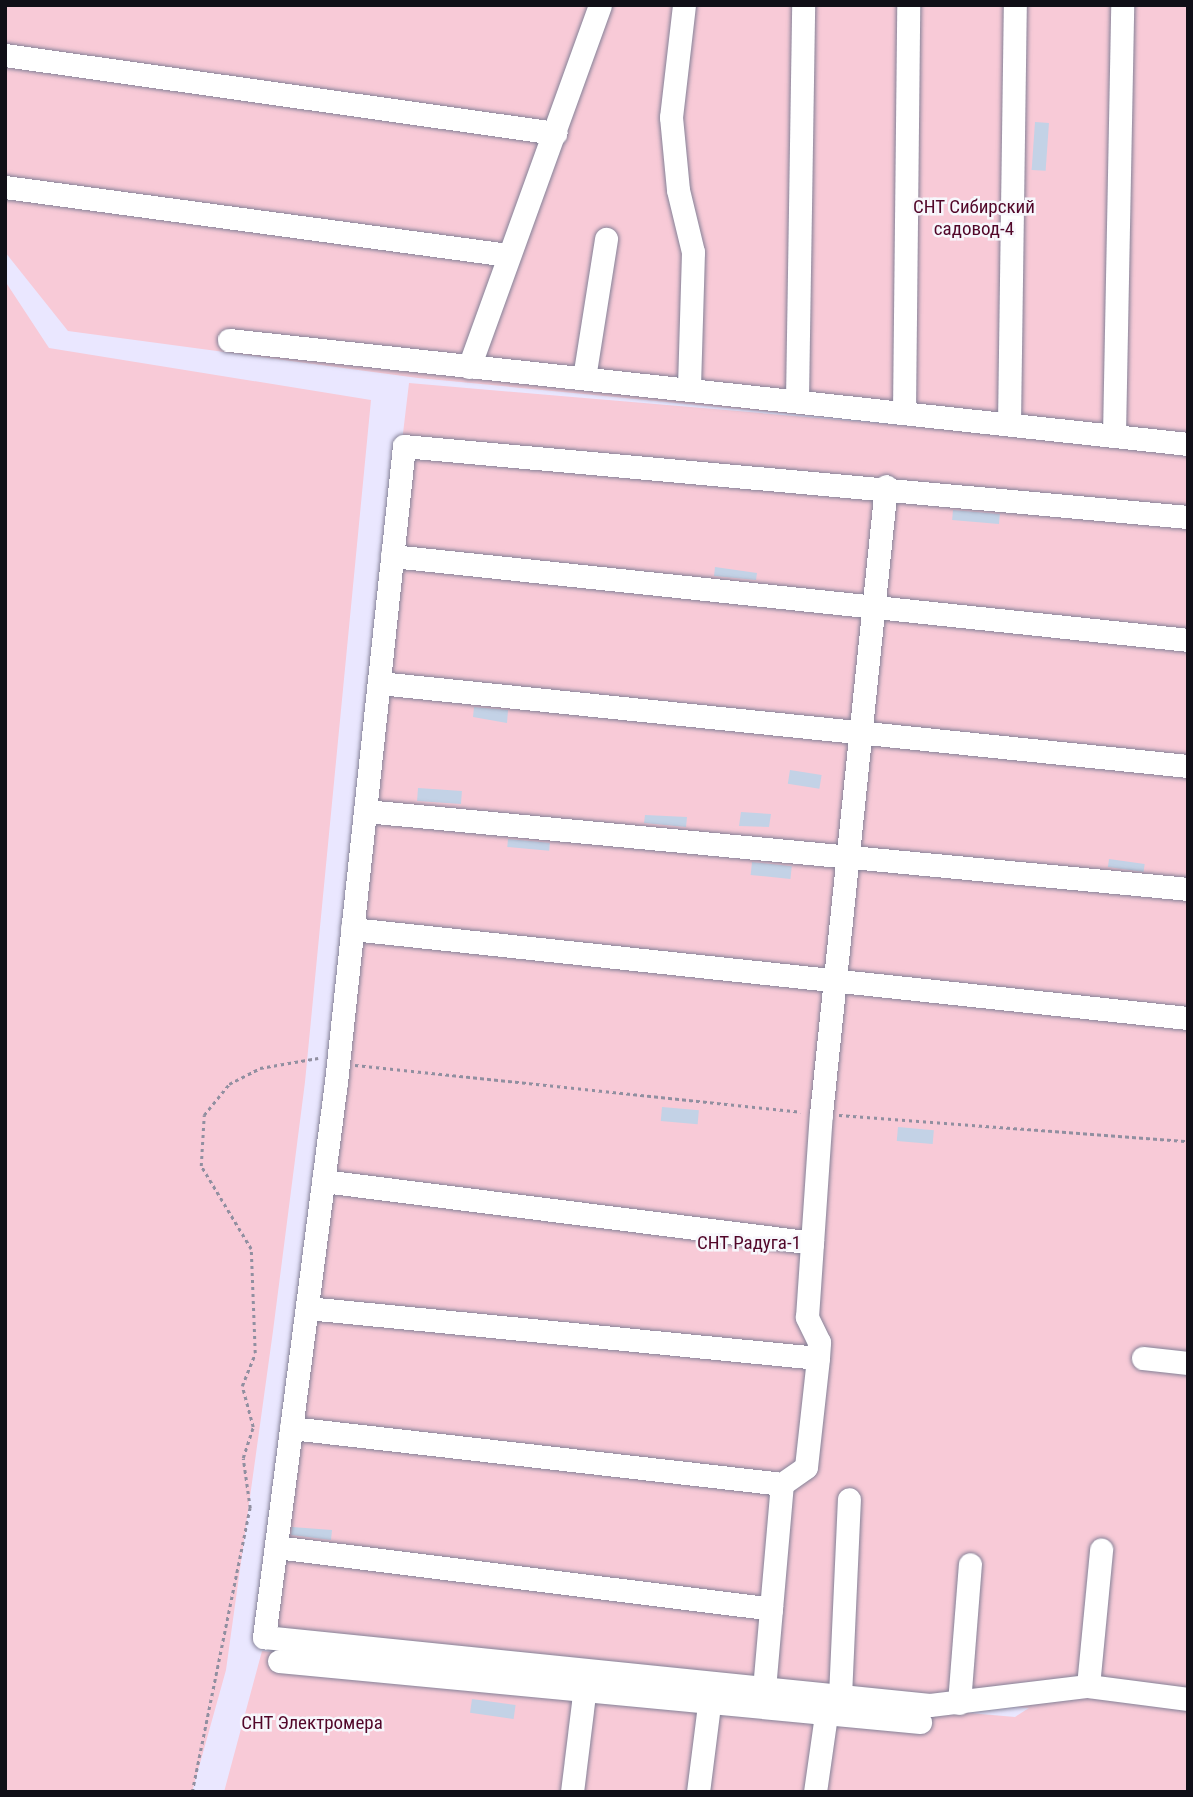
<!DOCTYPE html>
<html>
<head>
<meta charset="utf-8">
<style>
	body { margin:0 }
	#map { position:relative; width:1193px; height:1797px; overflow:hidden; background:#eae7ff; font-family:"Roboto Condensed",sans-serif }
	div>[style] { position:absolute }
	.green>* { inset:0; background:#f8cad7 }
	.building>* { inset:0; background:#c3d2e6; transform-origin:0 0 }
	.path>* { height:2.5px; margin-top:-1.25px; transform-origin:0; background:repeating-linear-gradient(90deg,#918fa0 0 3.5px,transparent 0 7px) }
	.roads { filter:drop-shadow(0 0 2px #848197) drop-shadow(0 0 2px #848197) }
	.minor>* { height:23px; margin:-11.5px; padding:0 11.5px; transform-origin:11.5px; border-radius:11.5px; background:#fff }
	span { translate:-50% -50%; white-space:nowrap; text-align:center; line-height:1.15; -webkit-text-stroke:5px #f7f7fc; paint-order:stroke }
	.park-label { font-size:19px; color:#520729 }
	.frame { position:absolute; inset:0; border:7px solid #100f17; pointer-events:none }
</style>
</head>
<body>
<div id="map">
	<div class="green">
		<div style="clip-path:polygon(5px 5px,1188px 5px,1188px 1792px,224px 1792px,262px 1651px,1015px 1717px,1029px 1708px,259px 1643px,409px 383px,959px 430px,418px 378px,68px 331px,5px 252px)"></div>
		<div style="clip-path:polygon(5px 281px,49px 348px,371px 400px,305px 1082px,273px 1331px,226px 1670px,192px 1792px,5px 1792px)"></div>
	</div>
	<div class="building">
		<div style="left:1035px;top:122px;width:14px;height:48px;rotate:4deg"></div>
		<div style="left:953px;top:510px;width:47px;height:10px;rotate:5deg"></div>
		<div style="clip-path:polygon(715px 567px,757px 573px,756px 580px,714px 576px)"></div>
		<div style="clip-path:polygon(474px 707px,508px 710px,507px 723px,473px 717px)"></div>
		<div style="left:790px;top:770px;width:32px;height:14px;rotate:9deg"></div>
		<div style="left:418px;top:788px;width:44px;height:13px;rotate:4deg"></div>
		<div style="clip-path:polygon(741px 812px,771px 814px,769px 827px,739px 826px)"></div>
		<div style="clip-path:polygon(645px 815px,687px 817px,686px 827px,644px 823px)"></div>
		<div style="left:508px;top:839px;width:42px;height:8px;rotate:5deg"></div>
		<div style="left:1109px;top:859px;width:36px;height:8px;rotate:8deg"></div>
		<div style="left:752px;top:862px;width:40px;height:13px;rotate:6deg"></div>
		<div style="left:662px;top:1107px;width:37px;height:14px;rotate:5deg"></div>
		<div style="left:898px;top:1127px;width:36px;height:14px;rotate:5deg"></div>
		<div style="clip-path:polygon(292px 1527px,332px 1530px,331px 1540px,291px 1535px)"></div>
		<div style="left:472px;top:1699px;width:44px;height:14px;rotate:8deg"></div>
	</div>
	<div class="path">
		<div style="left:355px;top:1065px;width:448px;rotate:6deg"></div>
		<div style="left:839px;top:1115px;width:350px;rotate:4.3deg"></div>
		<div style="left:192px;top:1792px;width:290px;rotate:-78.5deg"></div>
		<div style="left:250px;top:1508px;width:50px;rotate:-98deg"></div>
		<div style="left:243px;top:1458px;width:33px;rotate:-72deg"></div>
		<div style="left:253px;top:1427px;width:42px;rotate:-105deg"></div>
		<div style="left:242px;top:1386px;width:35px;rotate:-68deg"></div>
		<div style="left:255px;top:1353px;width:104px;rotate:-92.2deg"></div>
		<div style="left:251px;top:1249px;width:97px;rotate:-121.1deg"></div>
		<div style="left:201px;top:1166px;width:51px;rotate:-86.6deg"></div>
		<div style="left:204px;top:1115px;width:40px;rotate:-51deg"></div>
		<div style="left:229px;top:1084px;width:35px;rotate:-27deg"></div>
		<div style="left:260px;top:1068px;width:59px;rotate:-9.8deg"></div>
	</div>
	<div class="roads">
		<div class="minor">
			<div style="left:684px;top:5px;width:113px;rotate:96.6deg"></div>
			<div style="left:671px;top:117px;width:73px;rotate:84.5deg"></div>
			<div style="left:678px;top:190px;width:64px;rotate:76.4deg"></div>
			<div style="left:693px;top:252px;width:136px;rotate:91.7deg"></div>
			<div style="left:5px;top:55px;width:556px;rotate:8.07deg"></div>
			<div style="left:5px;top:187px;width:508px;rotate:7.7deg"></div>
			<div style="left:229px;top:340px;width:965px;rotate:6.19deg"></div>
			<div style="left:469px;top:367px;width:385px;rotate:-70.1deg"></div>
			<div style="left:584px;top:378px;width:141px;rotate:-81deg"></div>
			<div style="left:797px;top:399px;width:394px;rotate:-89.1deg"></div>
			<div style="left:904px;top:412px;width:407px;rotate:-89.4deg"></div>
			<div style="left:1009px;top:423px;width:418px;rotate:-89.2deg"></div>
			<div style="left:1114px;top:435px;width:430px;rotate:-88.9deg"></div>
			<div style="left:1188px;top:517px;width:787px;rotate:-174.83deg"></div>
			<div style="left:404px;top:446px;width:640px;rotate:96.1deg"></div>
			<div style="left:336px;top:1082px;width:560px;rotate:97.39deg"></div>
			<div style="left:264px;top:1637px;width:669px;rotate:5.83deg"></div>
			<div style="left:930px;top:1705px;width:159px;rotate:-6.9deg"></div>
			<div style="left:1088px;top:1686px;width:101px;rotate:7.4deg"></div>
			<div style="left:392px;top:556px;width:800px;rotate:6.02deg"></div>
			<div style="left:379px;top:683px;width:813px;rotate:5.86deg"></div>
			<div style="left:365px;top:811px;width:827px;rotate:5.41deg"></div>
			<div style="left:352px;top:929px;width:841px;rotate:6.08deg"></div>
			<div style="left:323px;top:1181px;width:493px;rotate:7.2deg"></div>
			<div style="left:307px;top:1308px;width:513px;rotate:5.59deg"></div>
			<div style="left:1143px;top:1358px;width:45px;rotate:6.3deg"></div>
			<div style="left:291px;top:1428px;width:494px;rotate:6.5deg"></div>
			<div style="left:276px;top:1547px;width:499px;rotate:7.1deg"></div>
			<div style="left:279px;top:1661px;width:644px;rotate:5.44deg"></div>
			<div style="left:1088px;top:1686px;width:137px;rotate:-84.5deg"></div>
			<div style="left:764px;top:1689px;width:206px;rotate:-85deg"></div>
			<div style="left:782px;top:1484px;width:29px;rotate:-35deg"></div>
			<div style="left:806px;top:1467px;width:110px;rotate:-83.7deg"></div>
			<div style="left:818px;top:1358px;width:16px;rotate:-86deg"></div>
			<div style="left:819px;top:1342px;width:28px;rotate:-116deg"></div>
			<div style="left:807px;top:1317px;width:203px;rotate:-86.1deg"></div>
			<div style="left:821px;top:1114px;width:631px;rotate:-84.09deg"></div>
			<div style="left:840px;top:1696px;width:197px;rotate:-87.4deg"></div>
			<div style="left:959px;top:1703px;width:139px;rotate:-85.5deg"></div>
			<div style="left:572px;top:1792px;width:99px;rotate:-83deg"></div>
			<div style="left:698px;top:1792px;width:88px;rotate:-82.8deg"></div>
			<div style="left:815px;top:1792px;width:78px;rotate:-81.9deg"></div>
		</div>
	</div>
	<div class="park-label">
		<span style="left:974px;top:218px">СНТ Сибирский<br>садовод-4</span>
		<span style="left:749px;top:1243px">СНТ Радуга-1</span>
		<span style="left:312px;top:1723px">СНТ Электромера</span>
	</div>
	<div class="frame"></div>
</div>
</body>
</html>
